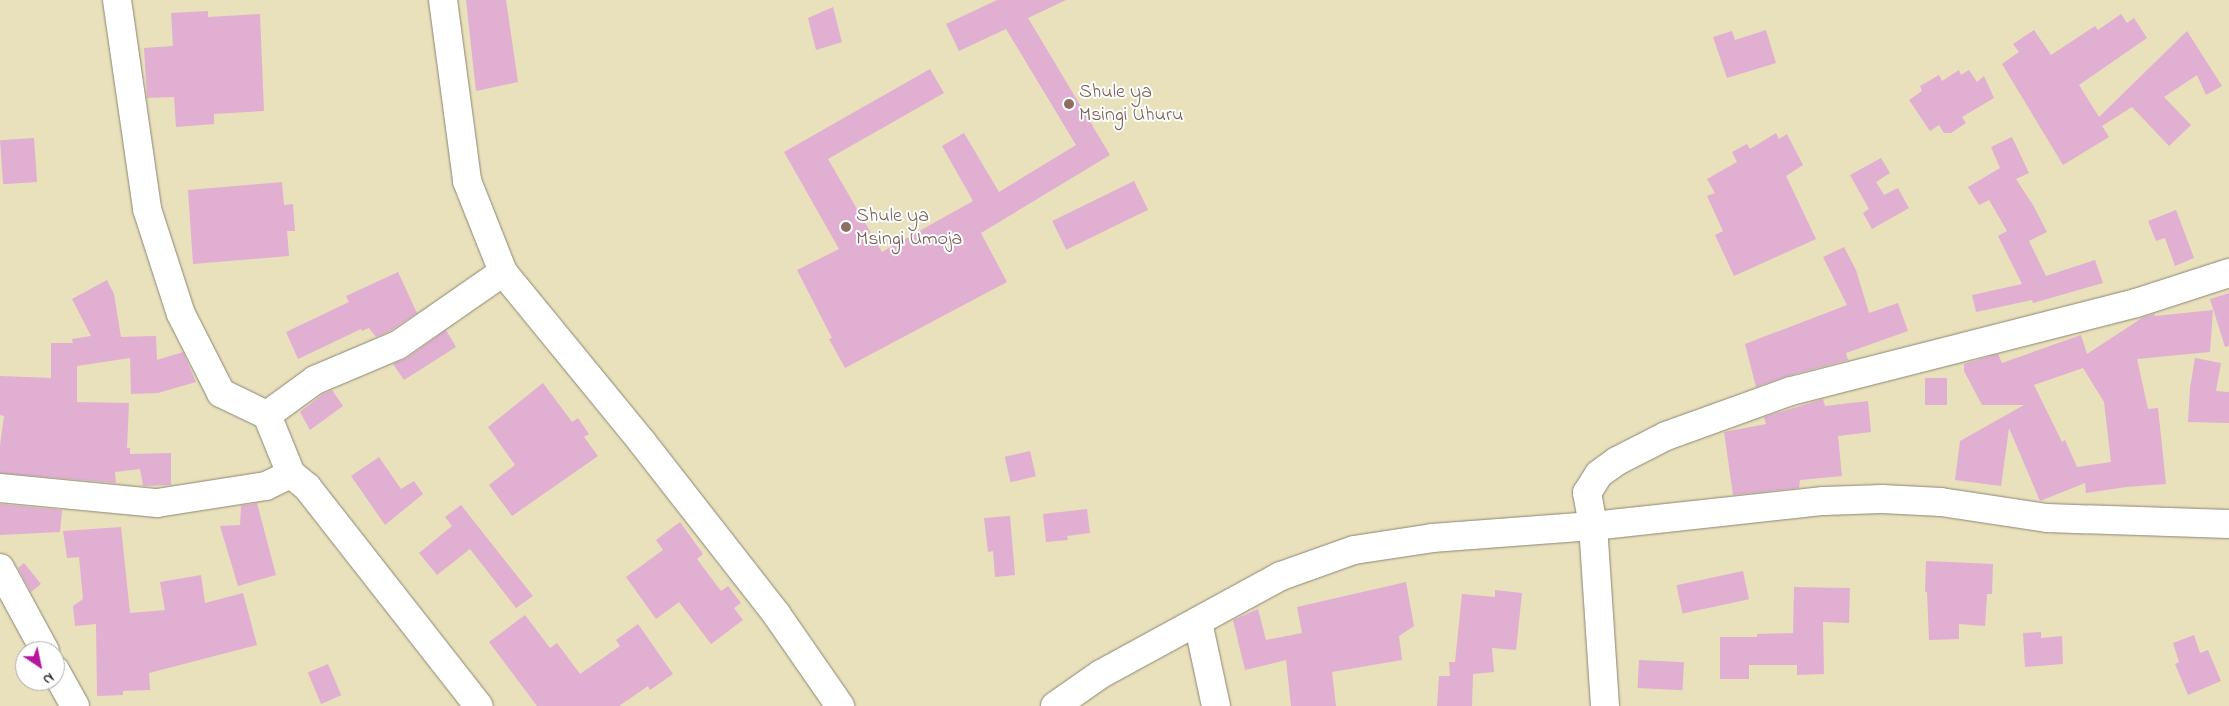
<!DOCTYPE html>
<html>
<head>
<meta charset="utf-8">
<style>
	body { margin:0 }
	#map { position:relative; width:2229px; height:706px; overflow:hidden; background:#e9e0bc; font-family:"Indie Flower",sans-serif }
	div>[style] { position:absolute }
	.building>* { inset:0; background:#e1afd2; transform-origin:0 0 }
	.roads { filter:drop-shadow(0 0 1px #8a8674) drop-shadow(0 0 1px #8a8674) }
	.minor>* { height:28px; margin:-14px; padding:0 14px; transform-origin:14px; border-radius:14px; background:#fff }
	.dots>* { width:14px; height:14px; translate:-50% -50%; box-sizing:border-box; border:2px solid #fff; border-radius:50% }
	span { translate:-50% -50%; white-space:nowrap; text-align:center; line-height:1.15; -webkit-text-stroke:4px #fff; paint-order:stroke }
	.education-label { font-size:20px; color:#785e54 }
	.left { translate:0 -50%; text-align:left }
	.north { position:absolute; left:15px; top:641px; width:50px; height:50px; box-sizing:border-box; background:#fff; border:1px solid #aaa; border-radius:50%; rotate:146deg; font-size:14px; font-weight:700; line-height:20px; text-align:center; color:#2b2b2b }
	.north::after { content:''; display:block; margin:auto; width:18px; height:22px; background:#b5179e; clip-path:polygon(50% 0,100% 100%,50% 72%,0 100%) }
</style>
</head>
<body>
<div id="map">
	<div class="building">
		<div style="clip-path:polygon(466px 0,506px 0,518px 82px,476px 91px)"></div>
		<div style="clip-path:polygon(997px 0,1066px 0,1028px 18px,1110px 155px,981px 233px,1007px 282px,845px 368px,829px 339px,832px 338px,797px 270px,839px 249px,784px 152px,930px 69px,944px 93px,828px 159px,882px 252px,973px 201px,942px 146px,964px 133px,999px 192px,1076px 145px,1006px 29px,959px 51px,946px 24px)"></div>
		<div style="clip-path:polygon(833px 7px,842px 42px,816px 50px,808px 18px)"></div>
		<div style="clip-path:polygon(208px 11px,208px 17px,260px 14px,264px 111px,214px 114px,214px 124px,176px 127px,174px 97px,147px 98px,144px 48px,173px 46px,171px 13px)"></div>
		<div style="clip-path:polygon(2121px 14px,2127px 23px,2134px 18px,2147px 38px,2079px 85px,2099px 117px,2187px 31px,2222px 86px,2206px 95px,2197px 75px,2164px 97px,2191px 125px,2169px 146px,2132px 107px,2102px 126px,2109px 137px,2063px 165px,2002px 64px,2019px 52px,2013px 44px,2034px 30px,2051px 55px,2095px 26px,2098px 30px)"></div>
		<div style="clip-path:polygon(1766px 30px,1776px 63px,1727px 78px,1713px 37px,1732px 31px,1735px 40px)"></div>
		<div style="clip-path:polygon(1959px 70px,1961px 75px,1969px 70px,1977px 82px,1984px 76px,1994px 98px,1962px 117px,1966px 123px,1951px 133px,1944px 133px,1939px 125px,1930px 131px,1909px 100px,1922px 91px,1920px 86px,1939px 75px,1942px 81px)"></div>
		<div style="clip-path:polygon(1776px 133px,1779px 139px,1787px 134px,1803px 165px,1786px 176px,1816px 239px,1734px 276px,1715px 235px,1723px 231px,1707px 196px,1715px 193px,1707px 179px,1737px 162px,1732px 152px,1747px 144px,1750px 149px)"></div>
		<div style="clip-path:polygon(2012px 137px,2029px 173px,2016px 179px,2033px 205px,2047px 232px,2029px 241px,2046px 276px,2095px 260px,2103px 283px,2033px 303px,2032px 300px,1976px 312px,1972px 295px,2022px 284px,1998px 236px,2007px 231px,1989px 200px,1979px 205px,1968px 187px,2000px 168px,1991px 147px)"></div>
		<div style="left:34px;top:138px;width:44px;height:34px;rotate:86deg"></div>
		<div style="clip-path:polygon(1881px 158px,1890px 173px,1876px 182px,1884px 195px,1898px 188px,1909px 208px,1872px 229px,1863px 213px,1869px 209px,1850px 175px)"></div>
		<div style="left:1134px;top:181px;width:32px;height:91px;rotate:64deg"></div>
		<div style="clip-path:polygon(282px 182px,284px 205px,293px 204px,295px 231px,287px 231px,289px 256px,193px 264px,188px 190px)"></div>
		<div style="clip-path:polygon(2176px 210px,2194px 258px,2175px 266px,2165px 238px,2156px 241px,2148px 221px)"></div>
		<div style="clip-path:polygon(1844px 247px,1856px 270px,1869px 313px,1898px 303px,1908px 331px,1846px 353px,1848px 360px,1787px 376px,1756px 387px,1745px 344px,1847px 305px,1823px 257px)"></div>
		<div style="clip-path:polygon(398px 272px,417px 313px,390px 331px,376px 337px,369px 328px,362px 331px,361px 329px,298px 359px,286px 332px,349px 302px,346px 296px)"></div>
		<div style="clip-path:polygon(107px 280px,114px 294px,121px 337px,156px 336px,157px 360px,183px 352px,196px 382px,158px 393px,131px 394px,130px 358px,77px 366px,77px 402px,129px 403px,127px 448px,130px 448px,130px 454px,171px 453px,171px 485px,143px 486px,140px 469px,115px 472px,116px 483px,0 473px,0 445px,4px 416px,0 415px,0 376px,51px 378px,51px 343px,73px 343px,72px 339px,91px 336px,72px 299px)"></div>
		<div style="clip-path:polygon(2229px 293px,2229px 346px,2225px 347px,2210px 299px)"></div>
		<div style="clip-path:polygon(evenodd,2213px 310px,2210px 352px,2137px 359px,2148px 409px,2158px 408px,2166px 484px,2126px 487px,2086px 493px,2085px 483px,2040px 501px,2009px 428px,2001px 486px,1955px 480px,1960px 441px,2024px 405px,1982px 405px,1964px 371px,1964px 364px,1998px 354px,2002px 363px,2081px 335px,2087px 354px,2142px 318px,2154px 314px,2155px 316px,2213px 310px,2083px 368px,2104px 402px,2111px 462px,2077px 467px,2065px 440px,2062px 442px,2034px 385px,2083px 368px)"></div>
		<div style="clip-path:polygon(446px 330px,456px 347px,404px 380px,393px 364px,407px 358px)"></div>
		<div style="clip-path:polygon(2195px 358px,2221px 363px,2216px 391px,2229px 392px,2229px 423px,2188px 422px,2190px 388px)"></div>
		<div style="left:1925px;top:378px;width:22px;height:27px"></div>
		<div style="clip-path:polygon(543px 383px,572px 422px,578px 418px,589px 434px,584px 437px,598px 456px,512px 516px,489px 485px,515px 465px,488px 427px)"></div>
		<div style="clip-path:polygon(332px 390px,343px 406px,310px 430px,300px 412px,323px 394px)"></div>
		<div style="clip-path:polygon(1823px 399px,1825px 406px,1868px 401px,1871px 432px,1838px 436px,1842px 476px,1800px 480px,1799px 488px,1733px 495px,1724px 432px,1766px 424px,1764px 417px)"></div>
		<div style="left:1030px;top:451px;width:26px;height:26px;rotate:77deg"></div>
		<div style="clip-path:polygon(379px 457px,401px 489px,414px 481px,423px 494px,385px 525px,351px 476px)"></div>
		<div style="clip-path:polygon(257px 503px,276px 575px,238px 586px,220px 526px,240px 525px,241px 506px,239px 506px)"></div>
		<div style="clip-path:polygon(0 504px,62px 510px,60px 532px,0 535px)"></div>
		<div style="clip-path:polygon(461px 505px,533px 596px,516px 608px,470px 549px,437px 575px,419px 553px,452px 526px,445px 517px)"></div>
		<div style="clip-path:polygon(1087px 509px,1090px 533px,1067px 536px,1068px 540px,1046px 542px,1043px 514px)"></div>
		<div style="clip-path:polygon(1010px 516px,1015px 575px,995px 577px,993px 551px,988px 552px,984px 518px)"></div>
		<div style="clip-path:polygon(680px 522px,703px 554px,697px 559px,721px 591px,728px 586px,741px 603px,734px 608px,743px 620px,711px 644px,679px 602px,656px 619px,626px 577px,663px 550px,656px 540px)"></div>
		<div style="clip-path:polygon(121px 527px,130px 613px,165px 610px,160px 582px,201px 575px,205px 603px,243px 593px,257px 645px,149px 673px,150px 690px,123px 691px,123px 695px,97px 696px,96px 624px,75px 626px,73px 606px,83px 599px,79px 557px,67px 558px,63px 531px)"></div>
		<div style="clip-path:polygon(1926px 561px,1993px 564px,1992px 594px,1987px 594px,1985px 626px,1959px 624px,1959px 639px,1929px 640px,1927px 592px,1925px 592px)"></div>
		<div style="clip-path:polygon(24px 563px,41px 584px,31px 592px,18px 568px)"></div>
		<div style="left:1743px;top:571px;width:29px;height:68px;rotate:78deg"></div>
		<div style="clip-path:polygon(1406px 582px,1414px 626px,1399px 636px,1402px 660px,1332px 672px,1336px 706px,1291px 706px,1286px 660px,1245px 670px,1233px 620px,1258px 609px,1266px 640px,1302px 633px,1297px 607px)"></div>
		<div style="clip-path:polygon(1794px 587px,1850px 588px,1849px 623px,1823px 622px,1824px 674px,1797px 675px,1797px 665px,1749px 665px,1749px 679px,1720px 679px,1720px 637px,1757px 637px,1757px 634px,1793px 633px)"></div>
		<div style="clip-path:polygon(1495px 590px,1522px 593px,1516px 650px,1492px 648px,1494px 672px,1473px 674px,1472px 706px,1437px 706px,1439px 676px,1450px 676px,1449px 662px,1455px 662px,1462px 594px,1495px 597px)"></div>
		<div style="clip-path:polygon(525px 615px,550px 648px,557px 643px,580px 674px,620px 646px,616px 640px,638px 624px,673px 674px,650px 690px,648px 686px,619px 706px,537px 706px,489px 642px)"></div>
		<div style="clip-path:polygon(2041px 632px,2041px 638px,2062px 636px,2063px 664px,2025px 667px,2023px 633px)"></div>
		<div style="clip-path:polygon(2194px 635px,2200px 653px,2208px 650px,2221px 681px,2188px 695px,2175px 664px,2179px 662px,2173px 643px)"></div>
		<div style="left:1639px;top:660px;width:45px;height:28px;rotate:3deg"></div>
		<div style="left:328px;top:664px;width:34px;height:22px;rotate:67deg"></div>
	</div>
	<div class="roads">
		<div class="minor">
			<div style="left:117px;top:0;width:211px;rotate:81.8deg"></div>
			<div style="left:147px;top:209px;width:110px;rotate:72.1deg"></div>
			<div style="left:181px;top:314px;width:89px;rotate:63.1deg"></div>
			<div style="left:221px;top:393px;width:51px;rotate:25.6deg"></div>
			<div style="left:267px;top:415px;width:64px;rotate:67.9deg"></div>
			<div style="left:291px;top:474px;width:21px;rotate:39deg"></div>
			<div style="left:307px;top:487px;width:278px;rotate:51.9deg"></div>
			<div style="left:443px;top:0;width:183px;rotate:82.4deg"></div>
			<div style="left:467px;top:181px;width:98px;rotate:68.4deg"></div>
			<div style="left:503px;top:272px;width:220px;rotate:50.7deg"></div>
			<div style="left:642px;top:442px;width:219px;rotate:52deg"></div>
			<div style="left:777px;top:615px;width:111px;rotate:55.3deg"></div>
			<div style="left:267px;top:415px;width:59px;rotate:-36.1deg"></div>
			<div style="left:315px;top:380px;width:90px;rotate:-22.9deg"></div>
			<div style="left:398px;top:345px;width:128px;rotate:-34.8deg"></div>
			<div style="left:0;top:488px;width:158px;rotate:5.5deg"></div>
			<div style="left:157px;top:503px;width:110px;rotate:-8.9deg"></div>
			<div style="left:266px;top:486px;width:28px;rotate:-26deg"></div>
			<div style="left:0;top:568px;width:94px;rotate:61.5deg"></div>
			<div style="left:1198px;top:622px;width:86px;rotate:77.9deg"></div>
			<div style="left:55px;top:670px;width:41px;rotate:60.9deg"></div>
			<div style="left:1055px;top:706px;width:56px;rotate:-34.8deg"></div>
			<div style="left:1101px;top:674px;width:205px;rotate:-28.6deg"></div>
			<div style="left:1281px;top:576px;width:77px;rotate:-19.6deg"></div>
			<div style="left:1354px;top:550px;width:79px;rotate:-8.7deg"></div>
			<div style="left:1432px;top:538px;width:161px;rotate:-4.3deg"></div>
			<div style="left:1593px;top:526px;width:232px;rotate:-6.2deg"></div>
			<div style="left:1824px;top:501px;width:58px;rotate:-2deg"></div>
			<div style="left:1882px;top:499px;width:59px;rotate:2.9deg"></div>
			<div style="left:1941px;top:502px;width:107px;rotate:8.6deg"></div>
			<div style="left:2047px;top:518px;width:182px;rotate:1.9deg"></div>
			<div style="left:1605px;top:706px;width:180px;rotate:-93.8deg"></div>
			<div style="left:1593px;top:526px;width:34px;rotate:-100deg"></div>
			<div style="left:1587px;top:493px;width:22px;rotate:-58deg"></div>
			<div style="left:1599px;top:474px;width:22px;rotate:-36deg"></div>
			<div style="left:1617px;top:461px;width:55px;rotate:-27deg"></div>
			<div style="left:1666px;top:436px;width:133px;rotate:-19.8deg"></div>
			<div style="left:1791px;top:391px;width:356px;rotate:-14.3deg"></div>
			<div style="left:2136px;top:303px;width:98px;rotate:-17.9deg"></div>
		</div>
	</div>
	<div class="dots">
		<div style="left:1069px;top:104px;background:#8d6e63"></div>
		<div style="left:846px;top:227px;background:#8d6e63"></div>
	</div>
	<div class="education-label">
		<span class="left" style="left:1079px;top:104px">Shule ya<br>Msingi Uhuru</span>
		<span class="left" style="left:856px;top:228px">Shule ya<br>Msingi Umoja</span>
	</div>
	<div class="north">N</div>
</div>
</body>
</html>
